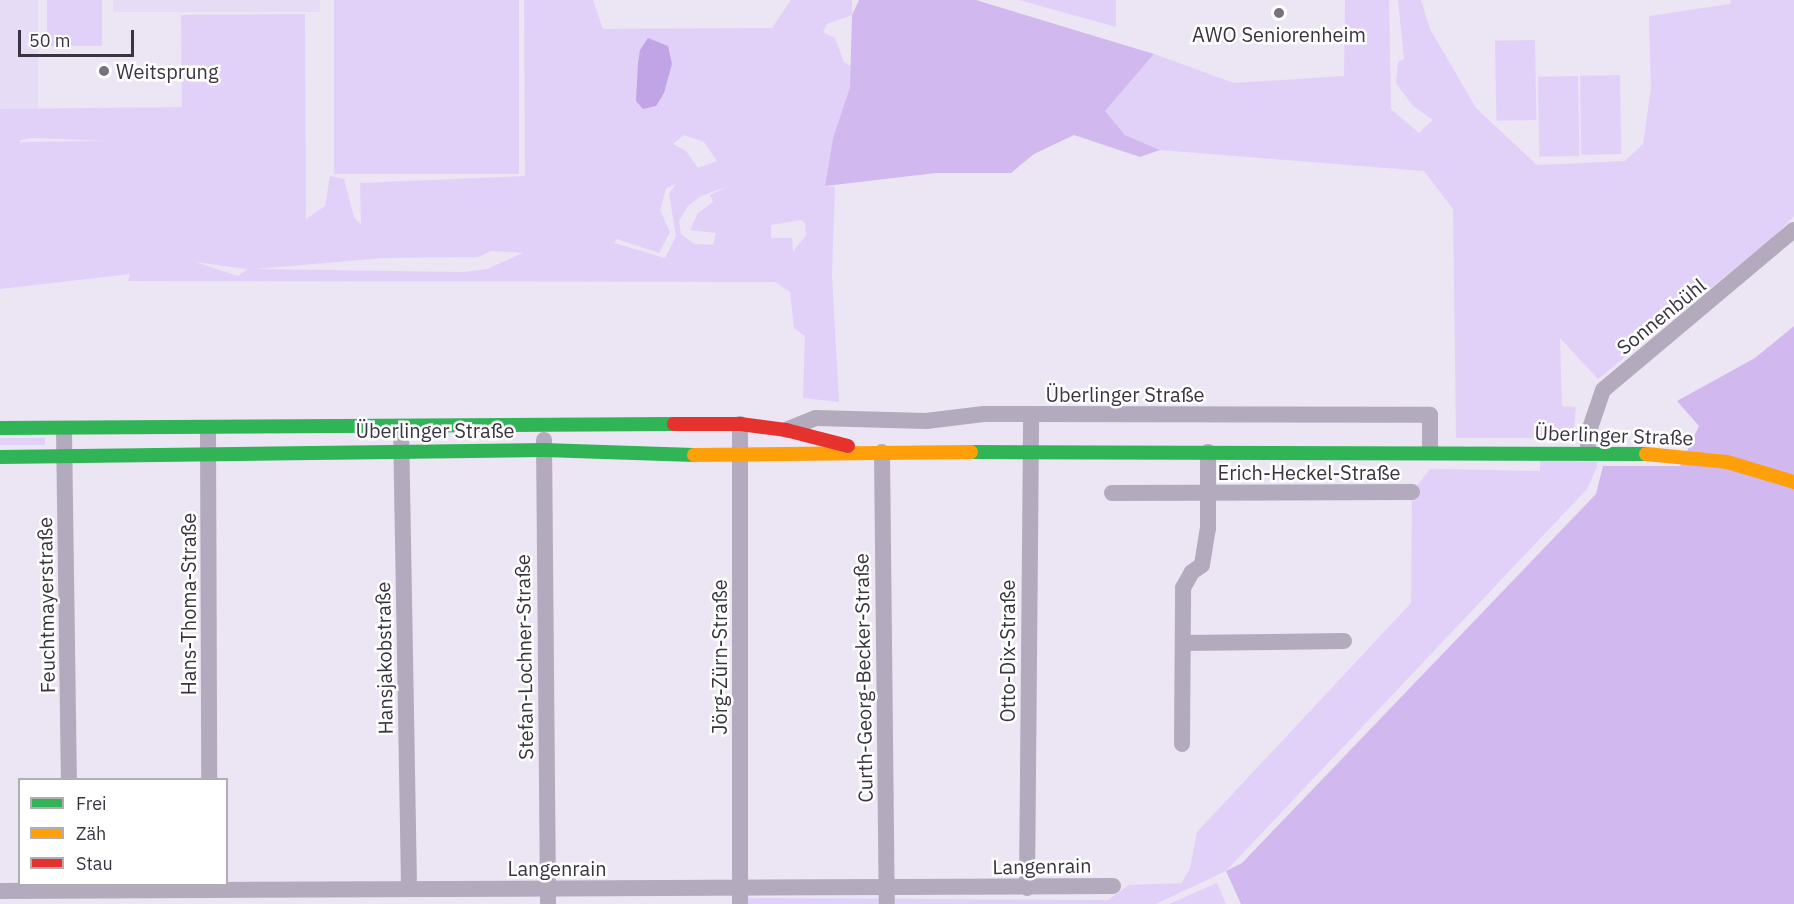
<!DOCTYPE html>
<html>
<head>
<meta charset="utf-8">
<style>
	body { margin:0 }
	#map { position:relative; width:1794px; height:904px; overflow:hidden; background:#ebe5f4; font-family:"IBM Plex Sans",sans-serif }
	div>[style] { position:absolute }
	.built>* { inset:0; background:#e6dcf5; transform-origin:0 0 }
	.green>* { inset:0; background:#e1d1f8; transform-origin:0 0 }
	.forest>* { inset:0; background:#d1b8ef }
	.water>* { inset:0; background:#c1a4e5 }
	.street>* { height:16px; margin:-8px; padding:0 8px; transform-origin:8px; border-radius:8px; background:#b3abbd }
	.fast>* { height:14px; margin:-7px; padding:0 7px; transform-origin:7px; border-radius:7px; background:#30b455 }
	.slow>* { height:14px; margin:-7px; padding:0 7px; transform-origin:7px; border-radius:7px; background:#ff9f0a }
	.jam>* { height:14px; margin:-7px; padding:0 7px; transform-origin:7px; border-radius:7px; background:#e5322d }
	.dots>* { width:16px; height:16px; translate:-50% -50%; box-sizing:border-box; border:3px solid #fff; border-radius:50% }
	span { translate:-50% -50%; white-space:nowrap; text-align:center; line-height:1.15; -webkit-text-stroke:5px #fff; paint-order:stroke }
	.poi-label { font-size:20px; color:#39343f }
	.left { translate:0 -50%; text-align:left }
	.street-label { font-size:20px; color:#39343f }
	.legend { position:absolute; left:18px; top:778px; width:210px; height:108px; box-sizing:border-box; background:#fff; border:2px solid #b0aeb2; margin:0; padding:8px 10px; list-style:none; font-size:18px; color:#39343f }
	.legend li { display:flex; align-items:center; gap:12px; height:30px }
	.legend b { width:30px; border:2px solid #b0aeb2 }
	.scale { position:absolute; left:18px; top:30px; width:116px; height:27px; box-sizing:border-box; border:3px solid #39343f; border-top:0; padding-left:8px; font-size:18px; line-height:21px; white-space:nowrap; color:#39343f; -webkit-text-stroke:4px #fff; paint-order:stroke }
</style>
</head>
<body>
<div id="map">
	<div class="built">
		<div style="left:0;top:0;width:38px;height:109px"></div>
		<div style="left:113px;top:0;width:207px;height:12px"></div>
	</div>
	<div class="green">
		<div style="left:47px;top:0;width:55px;height:46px"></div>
		<div style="left:334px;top:0;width:185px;height:174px"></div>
		<div style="clip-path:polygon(evenodd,524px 0,593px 0,603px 29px,772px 28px,791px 0,852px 0,852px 15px,827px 24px,823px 32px,835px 38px,844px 62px,851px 67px,850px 87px,833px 138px,825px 186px,835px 187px,832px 275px,839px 402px,803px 398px,805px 336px,794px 328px,790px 292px,775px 282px,128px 281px,130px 274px,0 289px,0 109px,182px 107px,181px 15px,305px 14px,306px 219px,325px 206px,330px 176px,344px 179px,354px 217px,361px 225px,360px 183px,525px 176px,524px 0,672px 64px,664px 93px,637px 101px,639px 83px,672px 64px,524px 0,684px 135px,704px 142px,717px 161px,698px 168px,686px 151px,673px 144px,684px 135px,524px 0,35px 138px,105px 141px,22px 142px,21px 145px,20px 140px,35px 138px,524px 0,676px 184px,669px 194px,676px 236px,665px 258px,614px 243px,617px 239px,659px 253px,670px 232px,660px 210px,666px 188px,676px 184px,524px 0,729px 186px,710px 195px,713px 202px,698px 213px,690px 230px,716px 233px,713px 245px,694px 244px,681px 234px,679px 221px,688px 206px,701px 196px,729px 186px,524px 0,801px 220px,805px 223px,806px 235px,793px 252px,792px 238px,771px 238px,771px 225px,801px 220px,524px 0,491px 251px,523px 253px,487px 269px,463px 272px,256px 269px,383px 258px,478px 257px,491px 251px,524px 0,195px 262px,247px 269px,247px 270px,238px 276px,195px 262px)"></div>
		<div style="clip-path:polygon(1019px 0,1116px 0,1116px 27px)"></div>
		<div style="clip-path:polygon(1345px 0,1389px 0,1391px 109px,1419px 133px,1433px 120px,1413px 106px,1396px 83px,1398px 62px,1404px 59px,1398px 0,1421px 0,1430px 29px,1476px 108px,1537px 165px,1625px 161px,1643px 144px,1651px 88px,1649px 16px,1730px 4px,1731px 0,1794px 0,1794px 216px,1776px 235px,1598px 379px,1560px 338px,1562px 406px,1576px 407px,1573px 438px,1456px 438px,1453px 209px,1424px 171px,1160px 150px,1125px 135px,1105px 111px,1154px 54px,1234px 83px,1344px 76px)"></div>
		<div style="left:1535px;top:40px;width:80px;height:40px;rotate:89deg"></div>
		<div style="left:1620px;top:75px;width:79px;height:40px;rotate:89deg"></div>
		<div style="left:1578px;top:76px;width:80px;height:40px;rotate:89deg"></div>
		<div style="left:0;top:438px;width:45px;height:7px"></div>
		<div style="clip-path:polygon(1540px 460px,1597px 462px,1597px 467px,1587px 489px,1226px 871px,1156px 904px,740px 904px,740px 898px,1108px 900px,1129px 885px,1182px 883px,1190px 868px,1197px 832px,1411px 603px,1412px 492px,1430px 469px,1540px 471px)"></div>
		<div style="clip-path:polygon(1217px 883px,1226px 904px,1169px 904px)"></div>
	</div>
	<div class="forest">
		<div style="clip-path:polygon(859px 0,976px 0,1154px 54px,1105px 111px,1125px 135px,1160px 150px,1140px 157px,1074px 135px,1034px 154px,1011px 173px,936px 173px,825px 186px,833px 138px,850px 87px,852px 15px)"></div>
		<div style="clip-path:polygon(1794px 326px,1794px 904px,1241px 904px,1226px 871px,1242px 863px,1596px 494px,1603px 466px,1680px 466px,1699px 426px,1677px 401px,1755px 358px)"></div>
	</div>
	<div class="water">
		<div style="clip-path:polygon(648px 38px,668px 46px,672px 64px,664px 93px,656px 106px,643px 109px,636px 101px,638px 63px,640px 50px)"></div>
	</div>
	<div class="street">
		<div style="left:740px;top:424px;width:480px;rotate:90deg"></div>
		<div style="left:401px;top:427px;width:462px;rotate:89deg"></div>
		<div style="left:208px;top:428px;width:352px;rotate:89.8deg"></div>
		<div style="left:64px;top:430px;width:350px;rotate:89.2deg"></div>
		<div style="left:786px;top:430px;width:32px;rotate:-22deg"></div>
		<div style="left:816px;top:418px;width:110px;rotate:1.6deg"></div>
		<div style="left:926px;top:421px;width:58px;rotate:-6.9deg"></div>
		<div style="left:984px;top:414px;width:446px;rotate:0.1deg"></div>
		<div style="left:1430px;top:415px;width:37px;rotate:90deg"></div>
		<div style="left:544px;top:440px;width:464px;rotate:89.5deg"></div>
		<div style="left:882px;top:452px;width:452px;rotate:89.4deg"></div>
		<div style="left:1588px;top:453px;width:19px;rotate:-90deg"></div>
		<div style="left:1588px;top:434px;width:46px;rotate:-71.2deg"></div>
		<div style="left:1603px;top:390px;width:249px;rotate:-40deg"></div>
		<div style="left:1112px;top:493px;width:300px;rotate:-0.2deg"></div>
		<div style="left:1183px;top:643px;width:161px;rotate:-0.7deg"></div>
		<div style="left:1182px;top:744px;width:156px;rotate:-89.6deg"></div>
		<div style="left:1183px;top:588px;width:18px;rotate:-61deg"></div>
		<div style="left:1192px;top:572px;width:12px;rotate:-35deg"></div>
		<div style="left:1202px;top:565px;width:36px;rotate:-81deg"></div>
		<div style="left:1208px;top:529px;width:77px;rotate:-90deg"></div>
		<div style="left:1027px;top:888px;width:473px;rotate:-89.5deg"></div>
		<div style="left:0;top:891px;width:1113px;rotate:-0.26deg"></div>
	</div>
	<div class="fast">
		<div style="left:0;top:428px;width:674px;rotate:-0.34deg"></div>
		<div style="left:971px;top:452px;width:675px;rotate:0.17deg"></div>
		<div style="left:0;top:457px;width:544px;rotate:-0.74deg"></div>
		<div style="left:544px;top:450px;width:150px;rotate:1.9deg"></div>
	</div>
	<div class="slow">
		<div style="left:1646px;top:454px;width:81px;rotate:5.6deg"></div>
		<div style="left:1727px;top:462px;width:70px;rotate:16.6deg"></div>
		<div style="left:694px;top:455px;width:277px;rotate:-0.6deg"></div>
	</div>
	<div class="jam">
		<div style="left:674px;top:424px;width:66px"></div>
		<div style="left:740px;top:424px;width:46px;rotate:7.4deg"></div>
		<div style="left:786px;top:430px;width:64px;rotate:14.5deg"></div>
	</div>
	<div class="dots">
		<div style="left:1279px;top:13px;background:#77727e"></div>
		<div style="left:104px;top:71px;background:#77727e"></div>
	</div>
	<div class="poi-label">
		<span style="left:1279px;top:34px">AWO Seniorenheim</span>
		<span class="left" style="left:116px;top:71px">Weitsprung</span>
	</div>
	<div class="street-label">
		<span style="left:1661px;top:316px;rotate:-39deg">Sonnenbühl</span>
		<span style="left:1125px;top:394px">Überlinger Straße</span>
		<span style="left:435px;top:430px">Überlinger Straße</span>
		<span style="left:1614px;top:435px;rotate:2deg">Überlinger Straße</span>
		<span style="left:1309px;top:472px">Erich-Heckel-Straße</span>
		<span style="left:188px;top:604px;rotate:-90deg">Hans-Thoma-Straße</span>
		<span style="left:46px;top:605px;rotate:-91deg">Feuchtmayerstraße</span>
		<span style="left:1007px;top:651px;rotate:-90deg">Otto-Dix-Straße</span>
		<span style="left:524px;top:657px;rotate:-91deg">Stefan-Lochner-Straße</span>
		<span style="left:719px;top:657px;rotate:-90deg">Jörg-Zürn-Straße</span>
		<span style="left:384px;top:658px;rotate:-91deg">Hansjakobstraße</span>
		<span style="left:863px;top:678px;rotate:-91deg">Curth-Georg-Becker-Straße</span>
		<span style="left:1042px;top:866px;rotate:-1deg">Langenrain</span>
		<span style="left:557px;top:868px">Langenrain</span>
	</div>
	<ul class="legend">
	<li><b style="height:8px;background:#30b455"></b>Frei</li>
	<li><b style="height:8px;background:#ff9f0a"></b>Zäh</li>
	<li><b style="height:8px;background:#e5322d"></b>Stau</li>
	</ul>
	<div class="scale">50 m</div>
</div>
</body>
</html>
